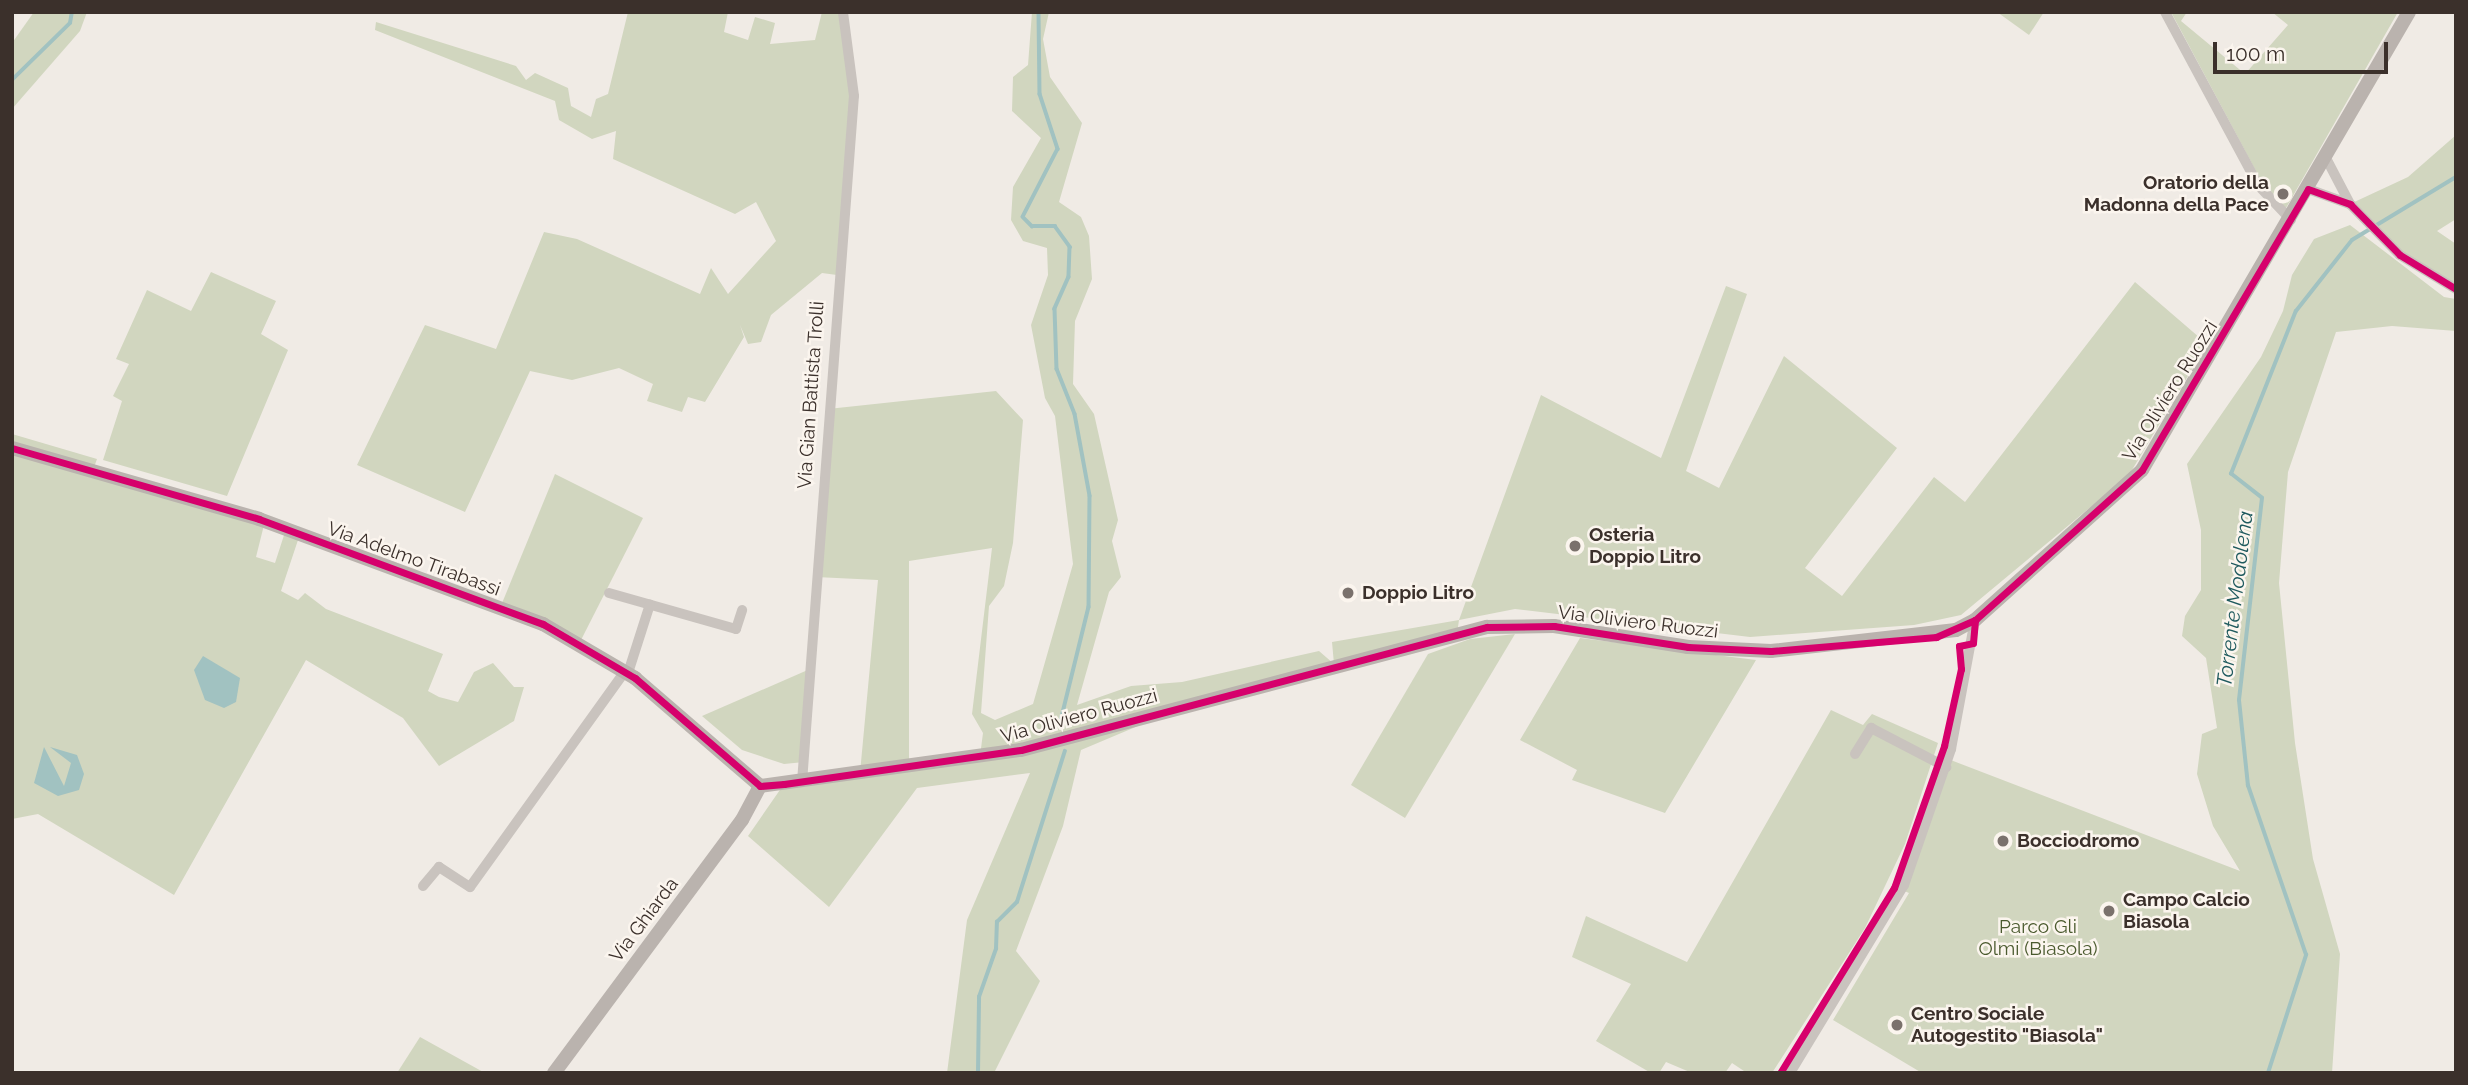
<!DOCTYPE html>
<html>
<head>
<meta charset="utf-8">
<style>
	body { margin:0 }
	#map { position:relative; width:2468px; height:1085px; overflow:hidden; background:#f0ebe5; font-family:Raleway,sans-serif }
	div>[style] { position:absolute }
	.green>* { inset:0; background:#d1d6bf }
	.water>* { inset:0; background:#a1c2c1 }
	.stream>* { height:3.5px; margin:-1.75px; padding:0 1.75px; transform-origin:1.75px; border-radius:1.75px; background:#a1c2c1 }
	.street>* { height:10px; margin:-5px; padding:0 5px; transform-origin:5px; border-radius:5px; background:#c9c3be }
	.secondary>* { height:14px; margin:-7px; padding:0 7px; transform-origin:7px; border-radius:7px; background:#bab3ae }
	.cycleway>* { height:7px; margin:-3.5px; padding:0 3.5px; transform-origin:3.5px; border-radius:3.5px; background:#d6006c }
	.dots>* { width:19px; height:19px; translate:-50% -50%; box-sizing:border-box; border:4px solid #fbf5ee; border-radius:50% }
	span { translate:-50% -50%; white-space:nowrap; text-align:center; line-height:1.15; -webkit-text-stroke:5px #fbf5ee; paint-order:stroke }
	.poi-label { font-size:19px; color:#3b302b; font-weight:700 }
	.right { translate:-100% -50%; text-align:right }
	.left { translate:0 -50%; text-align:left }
	.street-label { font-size:19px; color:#3b302b }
	.park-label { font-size:19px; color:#4a5a2e }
	.water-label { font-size:21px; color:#1f5a5e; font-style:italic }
	.frame { position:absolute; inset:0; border:14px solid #3b302b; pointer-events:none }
	.scale { position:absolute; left:2213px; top:42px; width:175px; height:32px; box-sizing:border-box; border:4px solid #3b302b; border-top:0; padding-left:9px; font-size:21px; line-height:24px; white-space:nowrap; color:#3b302b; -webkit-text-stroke:5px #fbf5ee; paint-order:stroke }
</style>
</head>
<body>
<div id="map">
	<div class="green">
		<div style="clip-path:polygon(34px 12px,87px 12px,80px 31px,12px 109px,12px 43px)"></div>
		<div style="clip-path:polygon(628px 12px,728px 12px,724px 32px,748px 40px,755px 17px,775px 23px,770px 44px,815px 40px,822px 12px,843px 12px,854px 96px,837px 275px,822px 273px,771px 315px,761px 342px,748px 344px,740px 325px,744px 337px,705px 402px,688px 397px,682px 412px,647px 401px,653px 384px,619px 368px,572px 380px,530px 371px,465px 512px,357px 465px,425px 325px,496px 349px,544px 232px,577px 239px,700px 294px,711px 268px,728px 294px,776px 241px,756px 202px,735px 214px,613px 159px,616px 131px,592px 139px,559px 120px,555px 101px,375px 30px,376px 22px,516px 66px,526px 80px,535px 73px,568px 88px,571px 106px,591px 117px,596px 99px,608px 94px)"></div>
		<div style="clip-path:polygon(evenodd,1032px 12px,1049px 12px,1043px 39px,1050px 77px,1082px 123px,1059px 202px,1081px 217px,1089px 236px,1092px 279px,1075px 321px,1073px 384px,1094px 414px,1118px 520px,1112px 541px,1121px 577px,1109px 592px,1077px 705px,1131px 686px,1182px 682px,1319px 651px,1334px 664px,1332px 642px,1459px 620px,1541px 395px,1661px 458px,1726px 286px,1747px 294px,1686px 471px,1719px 488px,1784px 356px,1897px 448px,1805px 568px,1842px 596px,1934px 477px,1965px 502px,2135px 282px,2207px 344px,2129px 475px,1961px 615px,1914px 625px,1750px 637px,1515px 609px,1459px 620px,1457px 634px,1183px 707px,1081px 750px,1063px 826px,1016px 951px,1040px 981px,994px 1073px,947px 1073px,967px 920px,1030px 773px,917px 788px,829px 907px,748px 836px,784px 784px,860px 773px,878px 580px,816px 577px,828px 409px,996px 391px,1023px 420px,1013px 543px,1004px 586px,989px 606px,981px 713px,995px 720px,1033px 704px,1073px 564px,1055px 416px,1045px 398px,1031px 325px,1048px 275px,1047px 248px,1023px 241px,1011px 220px,1013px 187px,1041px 138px,1012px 111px,1013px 77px,1028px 65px,1032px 12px,992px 548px,972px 714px,983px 733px,980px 756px,909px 766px,909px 561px,992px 548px)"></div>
		<div style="clip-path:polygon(1997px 12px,2044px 12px,2029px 35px)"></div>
		<div style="clip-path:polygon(2171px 12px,2187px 12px,2181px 21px,2245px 74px,2288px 25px,2272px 12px,2398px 12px,2286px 208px,2265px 188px)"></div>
		<div style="clip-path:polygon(2456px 135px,2456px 219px,2437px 231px,2456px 244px,2456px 289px,2426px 274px,2350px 204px,2408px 177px)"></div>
		<div style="clip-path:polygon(2350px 225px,2444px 297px,2456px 299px,2456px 331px,2392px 326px,2336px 332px,2288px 472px,2279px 583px,2295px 743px,2313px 859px,2340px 954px,2332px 1073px,1922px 1073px,1833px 1020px,1909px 893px,1902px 890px,1948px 759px,2240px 871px,2213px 826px,2197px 774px,2202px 734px,2217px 728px,2206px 658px,2182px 636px,2185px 616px,2201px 590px,2201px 530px,2187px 464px,2261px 357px,2283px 311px,2292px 275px,2314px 239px)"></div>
		<div style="clip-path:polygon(211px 272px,276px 301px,261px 334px,288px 350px,227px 496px,103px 460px,122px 401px,113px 396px,129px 364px,116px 359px,147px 290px,191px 311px)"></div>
		<div style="clip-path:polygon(12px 434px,97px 459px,93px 470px,265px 521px,256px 557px,275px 563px,286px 529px,300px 534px,281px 591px,298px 600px,305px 593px,326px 609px,443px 654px,428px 691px,439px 697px,458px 702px,474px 672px,493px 663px,514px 687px,524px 687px,514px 721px,439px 766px,403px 718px,306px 660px,174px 895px,38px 814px,12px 819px)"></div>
		<div style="clip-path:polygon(555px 474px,643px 518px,580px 642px,500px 608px)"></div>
		<div style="clip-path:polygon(1515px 634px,1405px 818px,1351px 785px,1428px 654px,1470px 639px)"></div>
		<div style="clip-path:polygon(1580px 638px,1756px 660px,1665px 813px,1572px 780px,1577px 770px,1520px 740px)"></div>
		<div style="clip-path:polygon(810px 669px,804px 762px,784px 764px,742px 750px,702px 716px)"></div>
		<div style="clip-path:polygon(1831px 710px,1863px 725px,1872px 714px,1938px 743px,1905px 844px,1865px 928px,1772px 1073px,1747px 1073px,1732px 1063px,1725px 1073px,1692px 1073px,1666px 1062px,1659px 1073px,1651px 1073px,1596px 1041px,1631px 984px,1572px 957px,1586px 916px,1687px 962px)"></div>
		<div style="clip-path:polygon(420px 1037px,485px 1073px,397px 1073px)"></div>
	</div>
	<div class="water">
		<div style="clip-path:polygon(203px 656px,240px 678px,236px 702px,224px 708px,205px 700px,194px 670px)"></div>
		<div style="clip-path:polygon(44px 747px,64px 786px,71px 763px,50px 747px,77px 755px,84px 774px,79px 790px,58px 796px,34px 783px)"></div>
	</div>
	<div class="stream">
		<div style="left:1039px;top:12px;width:82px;rotate:89.3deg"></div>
		<div style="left:1040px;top:94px;width:58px;rotate:71.9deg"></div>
		<div style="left:1058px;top:149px;width:76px;rotate:117.2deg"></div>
		<div style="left:1023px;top:217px;width:13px;rotate:45deg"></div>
		<div style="left:1032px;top:226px;width:23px"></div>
		<div style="left:1055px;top:226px;width:26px;rotate:54deg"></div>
		<div style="left:1070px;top:247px;width:30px;rotate:92deg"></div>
		<div style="left:1069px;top:277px;width:35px;rotate:114deg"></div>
		<div style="left:1055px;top:309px;width:60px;rotate:88.1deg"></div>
		<div style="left:1057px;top:369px;width:48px;rotate:68.2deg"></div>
		<div style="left:1075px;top:414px;width:83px;rotate:79.6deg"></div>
		<div style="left:1090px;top:496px;width:111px;rotate:90.5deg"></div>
		<div style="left:1089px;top:607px;width:122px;rotate:103.8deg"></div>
		<div style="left:12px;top:80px;width:81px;rotate:-44.5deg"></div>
		<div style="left:70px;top:23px;width:11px;rotate:-80deg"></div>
		<div style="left:978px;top:1073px;width:76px;rotate:-89.2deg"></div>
		<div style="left:979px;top:997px;width:51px;rotate:-70.5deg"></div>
		<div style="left:996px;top:949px;width:27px;rotate:-88deg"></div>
		<div style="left:997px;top:922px;width:28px;rotate:-45deg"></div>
		<div style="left:1017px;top:902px;width:158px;rotate:-72.4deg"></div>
		<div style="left:2268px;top:1073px;width:124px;rotate:-72.1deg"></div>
		<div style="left:2306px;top:955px;width:179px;rotate:-108.9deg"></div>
		<div style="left:2248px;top:786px;width:86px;rotate:-96deg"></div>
		<div style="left:2239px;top:700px;width:203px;rotate:-83.5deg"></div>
		<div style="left:2262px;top:498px;width:39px;rotate:-142deg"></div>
		<div style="left:2231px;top:474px;width:175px;rotate:-68.3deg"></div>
		<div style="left:2296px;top:311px;width:90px;rotate:-51.7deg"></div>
		<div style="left:2352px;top:240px;width:122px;rotate:-31.2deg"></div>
	</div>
	<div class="street">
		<div style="left:2165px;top:12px;width:196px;rotate:61.7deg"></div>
		<div style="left:2258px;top:185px;width:48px;rotate:46.7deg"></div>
		<div style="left:2326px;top:158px;width:52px;rotate:62.4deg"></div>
		<div style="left:2350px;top:204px;width:71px;rotate:45.6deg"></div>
		<div style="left:2400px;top:255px;width:66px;rotate:31.3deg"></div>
		<div style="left:2308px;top:189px;width:45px;rotate:19.7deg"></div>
		<div style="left:609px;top:593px;width:132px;rotate:15.8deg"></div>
		<div style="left:736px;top:629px;width:20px;rotate:-72deg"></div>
		<div style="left:628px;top:673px;width:72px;rotate:-72.3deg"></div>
		<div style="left:1855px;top:754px;width:31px;rotate:-58deg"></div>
		<div style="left:1871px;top:728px;width:85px;rotate:27.5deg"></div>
		<div style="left:802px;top:782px;width:688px;rotate:-85.67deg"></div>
		<div style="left:854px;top:96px;width:85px;rotate:-97.5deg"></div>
		<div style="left:423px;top:886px;width:25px;rotate:-50deg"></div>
		<div style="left:439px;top:867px;width:37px;rotate:33deg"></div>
		<div style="left:470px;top:887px;width:266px;rotate:-54.3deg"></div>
		<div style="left:1790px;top:1073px;width:220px;rotate:-58.8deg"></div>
		<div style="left:1904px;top:885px;width:144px;rotate:-70.9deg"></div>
		<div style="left:1951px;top:749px;width:131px;rotate:-79.5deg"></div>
	</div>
	<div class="secondary">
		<div style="left:12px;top:448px;width:257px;rotate:16deg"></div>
		<div style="left:259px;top:519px;width:303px;rotate:20.3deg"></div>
		<div style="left:543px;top:624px;width:107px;rotate:30.4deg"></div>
		<div style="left:635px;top:678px;width:165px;rotate:40.8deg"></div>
		<div style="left:760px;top:786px;width:263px;rotate:-7.9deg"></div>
		<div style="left:1021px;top:750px;width:482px;rotate:-14.8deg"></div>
		<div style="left:1487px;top:627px;width:67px;rotate:-0.9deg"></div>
		<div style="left:1554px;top:626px;width:136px;rotate:8.9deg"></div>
		<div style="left:1688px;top:647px;width:83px;rotate:2.8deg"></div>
		<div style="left:1771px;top:651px;width:186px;rotate:-6.5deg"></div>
		<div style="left:1956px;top:630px;width:21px;rotate:-28deg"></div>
		<div style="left:1975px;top:620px;width:224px;rotate:-41.9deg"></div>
		<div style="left:2142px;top:470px;width:530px;rotate:-59.76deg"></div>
		<div style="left:554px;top:1073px;width:315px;rotate:-53.4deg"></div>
		<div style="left:742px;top:820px;width:38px;rotate:-62deg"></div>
	</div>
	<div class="cycleway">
		<div style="left:12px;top:448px;width:257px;rotate:16deg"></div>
		<div style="left:259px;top:519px;width:303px;rotate:20.3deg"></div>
		<div style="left:543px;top:624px;width:107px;rotate:30.4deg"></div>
		<div style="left:635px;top:678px;width:165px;rotate:40.8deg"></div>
		<div style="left:760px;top:786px;width:24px;rotate:-5deg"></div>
		<div style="left:784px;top:784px;width:239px;rotate:-8.2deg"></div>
		<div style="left:1021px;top:750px;width:482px;rotate:-14.8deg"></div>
		<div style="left:1487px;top:627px;width:67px;rotate:-0.9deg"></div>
		<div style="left:1554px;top:626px;width:136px;rotate:8.9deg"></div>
		<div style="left:1688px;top:647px;width:83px;rotate:2.8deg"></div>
		<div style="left:1771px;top:651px;width:166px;rotate:-4.8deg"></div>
		<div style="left:1936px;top:637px;width:43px;rotate:-23.6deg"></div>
		<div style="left:1975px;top:620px;width:224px;rotate:-41.9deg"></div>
		<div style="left:2142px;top:470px;width:326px;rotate:-59.4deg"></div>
		<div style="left:2308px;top:189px;width:45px;rotate:19.7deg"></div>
		<div style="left:2350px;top:204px;width:71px;rotate:45.6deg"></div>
		<div style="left:2400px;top:255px;width:66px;rotate:31.3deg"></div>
		<div style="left:1780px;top:1073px;width:217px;rotate:-58.4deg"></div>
		<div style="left:1894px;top:888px;width:151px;rotate:-70.6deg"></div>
		<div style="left:1944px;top:746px;width:79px;rotate:-77.6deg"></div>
		<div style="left:1961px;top:669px;width:23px;rotate:-95deg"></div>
		<div style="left:1959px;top:646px;width:14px;rotate:-12deg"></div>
		<div style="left:1973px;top:643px;width:23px;rotate:-85deg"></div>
	</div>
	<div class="dots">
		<div style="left:2283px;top:194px;background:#7a716c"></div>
		<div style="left:1575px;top:546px;background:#7a716c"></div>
		<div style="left:1348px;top:593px;background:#7a716c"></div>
		<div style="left:2003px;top:841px;background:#7a716c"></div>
		<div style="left:2109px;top:911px;background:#7a716c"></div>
		<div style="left:1897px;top:1025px;background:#7a716c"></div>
	</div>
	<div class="poi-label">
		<span class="right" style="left:2269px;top:194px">Oratorio della<br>Madonna della Pace</span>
		<span class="left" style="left:1589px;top:546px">Osteria<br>Doppio Litro</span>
		<span class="left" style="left:1362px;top:593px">Doppio Litro</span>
		<span class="left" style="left:2017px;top:841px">Bocciodromo</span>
		<span class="left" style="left:2123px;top:911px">Campo Calcio<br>Biasola</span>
		<span class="left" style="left:1911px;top:1025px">Centro Sociale<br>Autogestito "Biasola"</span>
	</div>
	<div class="street-label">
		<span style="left:2170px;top:391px;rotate:-58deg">Via Oliviero Ruozzi</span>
		<span style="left:811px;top:395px;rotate:-86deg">Via Gian Battista Trolli</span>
		<span style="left:414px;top:559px;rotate:20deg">Via Adelmo Tirabassi</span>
		<span style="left:1638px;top:622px;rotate:7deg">Via Oliviero Ruozzi</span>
		<span style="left:1079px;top:716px;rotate:-15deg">Via Oliviero Ruozzi</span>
		<span style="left:644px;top:920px;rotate:-53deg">Via Ghiarda</span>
	</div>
	<div class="park-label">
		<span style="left:2038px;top:938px">Parco Gli<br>Olmi (Biasola)</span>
	</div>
	<div class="water-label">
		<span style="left:2235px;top:599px;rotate:-83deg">Torrente Modolena</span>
	</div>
	<div class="frame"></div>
	<div class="scale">100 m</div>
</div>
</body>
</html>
